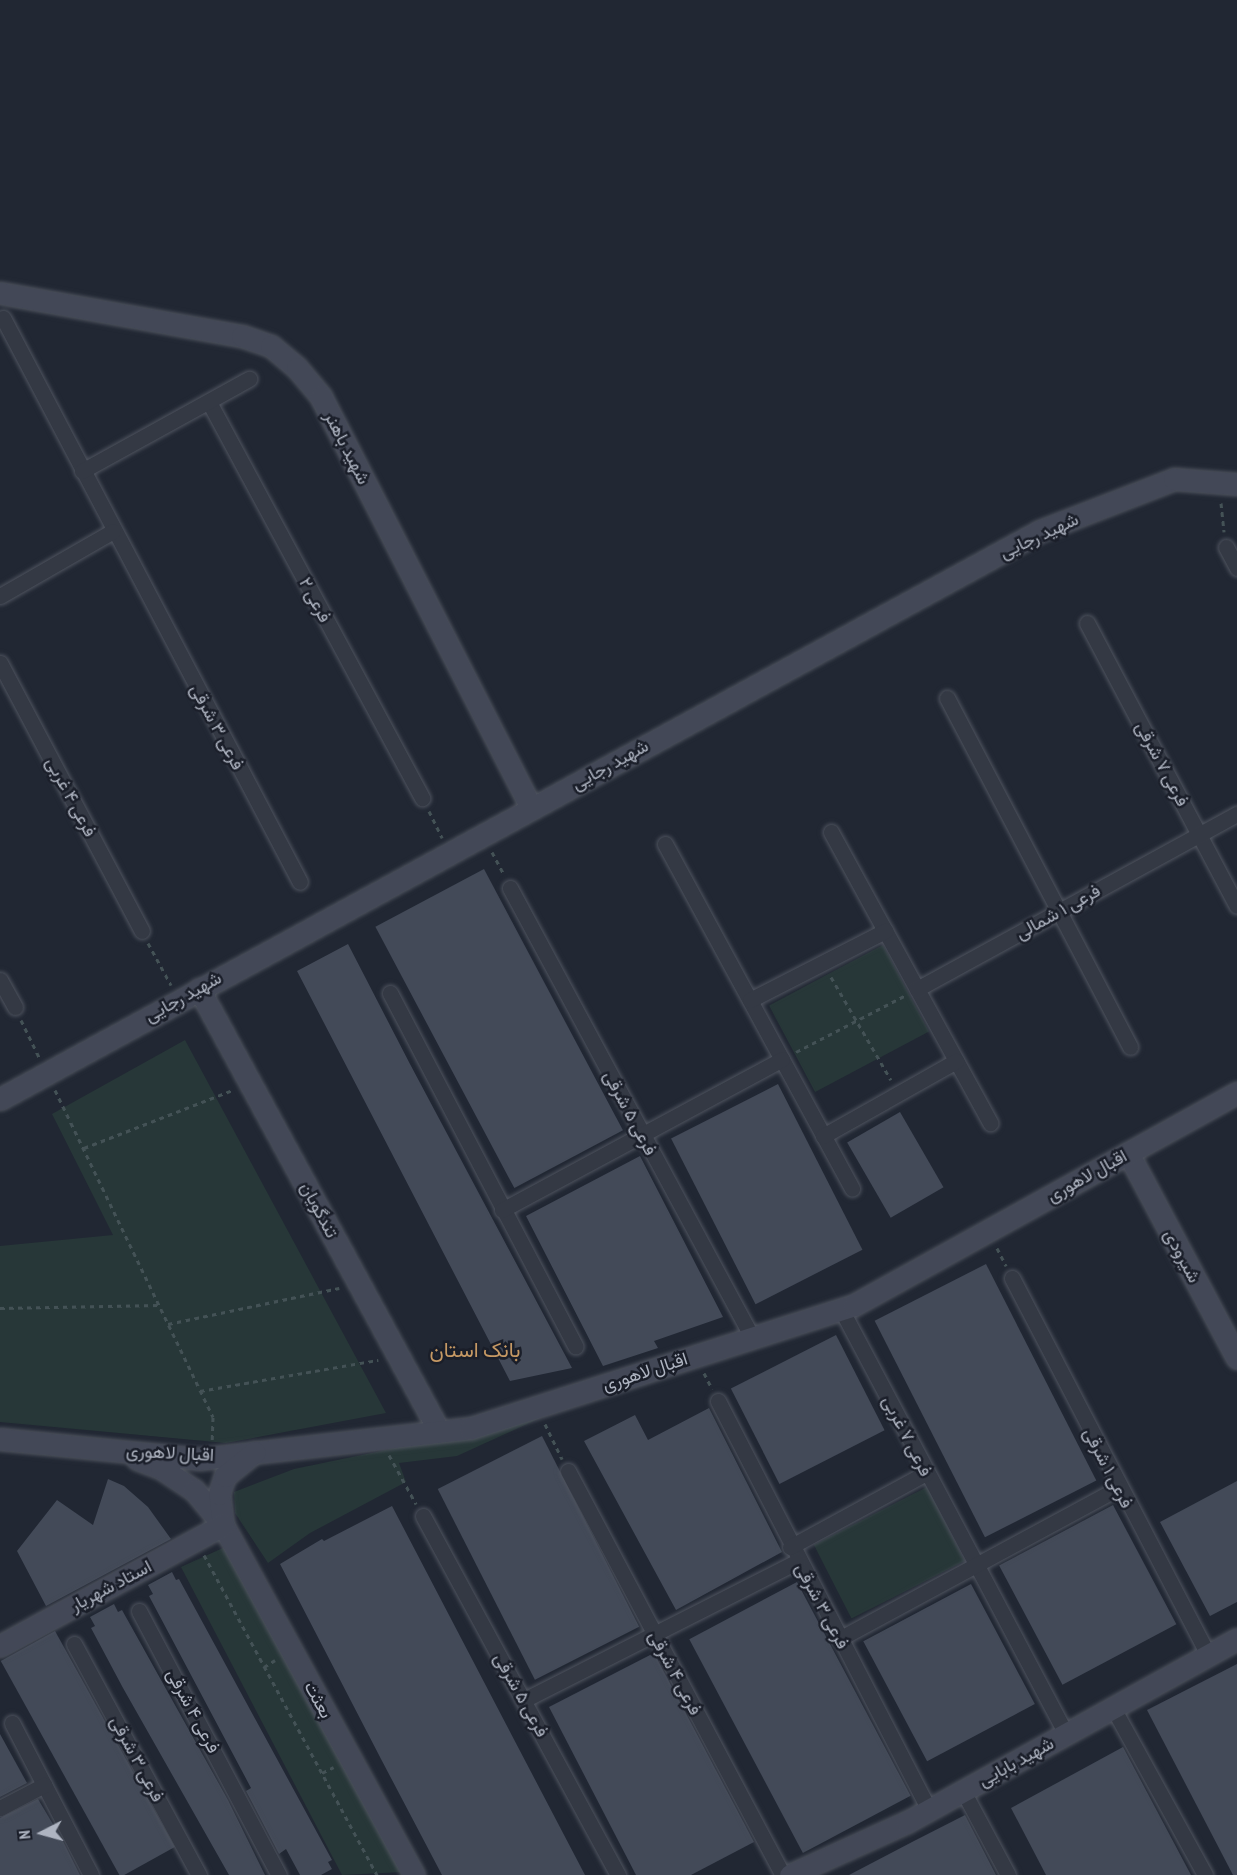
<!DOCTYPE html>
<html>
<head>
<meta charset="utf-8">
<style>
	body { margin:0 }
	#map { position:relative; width:1237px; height:1875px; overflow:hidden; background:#212733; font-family:"PT Sans Narrow",Vazirmatn,sans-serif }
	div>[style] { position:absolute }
	.green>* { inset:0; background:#273738; transform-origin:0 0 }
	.building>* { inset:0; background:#434a58; transform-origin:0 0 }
	.path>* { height:3px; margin-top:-1.5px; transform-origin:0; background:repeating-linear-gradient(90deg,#445256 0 4.5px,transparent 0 9px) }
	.roads { filter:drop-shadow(0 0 2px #4f545f) drop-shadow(0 0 2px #4f545f) }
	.street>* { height:15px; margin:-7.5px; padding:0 7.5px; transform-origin:7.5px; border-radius:7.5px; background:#343944 }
	.secondary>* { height:21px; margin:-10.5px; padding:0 10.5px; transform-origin:10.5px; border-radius:10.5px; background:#434857 }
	span { translate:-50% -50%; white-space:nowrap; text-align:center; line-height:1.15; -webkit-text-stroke:5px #1a1e29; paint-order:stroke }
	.street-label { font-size:18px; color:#aeb4c1 }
	.quarter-label { font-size:21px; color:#c69964 }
	.north { position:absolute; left:12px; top:1803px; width:60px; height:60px; -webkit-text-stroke:4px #1a1e29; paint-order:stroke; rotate:264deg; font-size:16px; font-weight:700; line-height:24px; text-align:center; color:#aeb4c1 }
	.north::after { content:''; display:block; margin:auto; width:21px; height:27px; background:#aeb4c1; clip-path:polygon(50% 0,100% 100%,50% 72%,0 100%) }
</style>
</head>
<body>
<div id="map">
	<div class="green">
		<div style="left:883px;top:945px;width:98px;height:129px;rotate:62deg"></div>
		<div style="clip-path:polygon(185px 1040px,386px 1413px,226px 1443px,0 1422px,0 1246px,113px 1235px,52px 1114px)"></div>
		<div style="clip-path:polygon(540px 1418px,457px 1456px,399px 1463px,406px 1482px,310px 1533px,268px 1563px,235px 1513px,234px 1492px,294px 1469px)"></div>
		<div style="left:927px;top:1487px;width:83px;height:127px;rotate:63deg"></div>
		<div style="clip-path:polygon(225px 1547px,403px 1872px,342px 1875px,181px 1567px)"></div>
	</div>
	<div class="building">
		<div style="left:484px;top:869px;width:296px;height:123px;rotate:62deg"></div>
		<div style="clip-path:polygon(348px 944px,410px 1064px,572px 1368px,510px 1381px,297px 971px)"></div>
		<div style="left:778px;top:1084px;width:186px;height:120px;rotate:63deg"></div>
		<div style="left:900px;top:1112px;width:87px;height:61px;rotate:60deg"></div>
		<div style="clip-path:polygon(640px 1156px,723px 1317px,654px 1341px,658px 1348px,603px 1366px,526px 1216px)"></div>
		<div style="left:986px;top:1264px;width:243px;height:125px;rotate:63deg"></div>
		<div style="left:836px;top:1335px;width:107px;height:118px;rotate:63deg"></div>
		<div style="clip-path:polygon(709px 1408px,782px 1552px,676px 1610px,584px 1441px,635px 1415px,648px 1440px)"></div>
		<div style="left:542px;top:1436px;width:214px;height:117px;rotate:63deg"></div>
		<div style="clip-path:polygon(108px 1479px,124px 1486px,148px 1507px,171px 1539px,46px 1606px,17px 1551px,57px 1500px,93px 1525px)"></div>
		<div style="clip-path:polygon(1237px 1481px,1237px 1602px,1210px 1616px,1160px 1522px)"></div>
		<div style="left:1113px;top:1505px;width:135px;height:129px;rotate:62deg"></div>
		<div style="clip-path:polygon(392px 1506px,541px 1791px,585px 1875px,442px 1875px,381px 1759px,280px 1564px,322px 1539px,324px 1541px)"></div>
		<div style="clip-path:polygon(172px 1572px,176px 1580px,179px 1579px,332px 1860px,328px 1862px,332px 1869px,321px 1875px,300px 1875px,286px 1849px,279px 1854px,246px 1791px,251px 1788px,149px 1596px,153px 1594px,148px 1585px)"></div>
		<div style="left:797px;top:1582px;width:242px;height:122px;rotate:62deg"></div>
		<div style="left:971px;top:1584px;width:136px;height:122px;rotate:62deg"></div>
		<div style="clip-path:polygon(114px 1604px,118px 1612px,122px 1610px,228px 1800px,265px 1875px,229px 1875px,123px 1688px,91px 1628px,95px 1626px,90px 1617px)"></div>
		<div style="left:55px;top:1631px;width:247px;height:62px;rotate:61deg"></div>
		<div style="clip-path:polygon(654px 1653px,754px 1842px,691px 1875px,636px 1875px,549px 1707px)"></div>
		<div style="clip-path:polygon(1237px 1664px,1237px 1875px,1233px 1875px,1147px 1710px)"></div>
		<div style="clip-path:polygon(0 1734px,27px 1783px,0 1797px)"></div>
		<div style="clip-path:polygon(1123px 1747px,1191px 1875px,1046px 1875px,1011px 1808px)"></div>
		<div style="clip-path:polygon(38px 1799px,63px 1841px,80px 1875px,0 1875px,0 1818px)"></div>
		<div style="clip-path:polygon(965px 1815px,996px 1875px,849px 1875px,914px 1841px)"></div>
	</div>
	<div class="path">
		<div style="left:1221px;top:503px;width:29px;rotate:84deg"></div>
		<div style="left:429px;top:811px;width:30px;rotate:64deg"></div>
		<div style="left:492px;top:852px;width:26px;rotate:62deg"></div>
		<div style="left:148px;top:943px;width:48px;rotate:61.3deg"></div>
		<div style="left:831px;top:977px;width:119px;rotate:59.8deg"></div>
		<div style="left:21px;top:1020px;width:41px;rotate:64.1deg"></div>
		<div style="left:796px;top:1052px;width:122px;rotate:-27.4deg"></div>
		<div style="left:55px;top:1090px;width:363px;rotate:64.2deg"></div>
		<div style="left:213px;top:1417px;width:23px;rotate:92deg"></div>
		<div style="left:84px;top:1148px;width:160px;rotate:-21.3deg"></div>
		<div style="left:997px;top:1248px;width:20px;rotate:63deg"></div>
		<div style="left:0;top:1308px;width:159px;rotate:-1.1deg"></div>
		<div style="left:168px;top:1324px;width:175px;rotate:-11.9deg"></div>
		<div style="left:704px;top:1373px;width:18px;rotate:63deg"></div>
		<div style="left:200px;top:1391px;width:181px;rotate:-9.9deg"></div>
		<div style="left:545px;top:1424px;width:39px;rotate:64deg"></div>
		<div style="left:389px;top:1455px;width:56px;rotate:61.1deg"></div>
		<div style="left:204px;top:1555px;width:364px;rotate:61.6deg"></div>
		<div style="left:264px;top:1667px;width:13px;rotate:-32deg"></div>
		<div style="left:322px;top:1773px;width:13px;rotate:-27deg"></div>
	</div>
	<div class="roads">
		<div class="street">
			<div style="left:3px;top:318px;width:637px;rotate:62.23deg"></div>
			<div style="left:209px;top:402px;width:450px;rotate:61.7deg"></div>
			<div style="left:82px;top:471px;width:191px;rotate:-28.9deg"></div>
			<div style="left:1226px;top:547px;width:24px;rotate:62deg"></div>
			<div style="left:0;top:596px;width:130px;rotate:-29.9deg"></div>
			<div style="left:1087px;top:623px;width:320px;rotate:62.1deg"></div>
			<div style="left:0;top:663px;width:303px;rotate:62.1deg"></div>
			<div style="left:947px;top:698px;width:394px;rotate:62.3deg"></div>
			<div style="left:831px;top:832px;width:332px;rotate:61.3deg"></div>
			<div style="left:665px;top:844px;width:392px;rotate:61.5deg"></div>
			<div style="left:510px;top:888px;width:510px;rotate:61.68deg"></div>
			<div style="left:0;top:980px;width:31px;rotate:61deg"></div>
			<div style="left:917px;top:989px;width:365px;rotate:-28.7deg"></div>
			<div style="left:390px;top:993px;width:399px;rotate:62.3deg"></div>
			<div style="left:750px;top:1000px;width:152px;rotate:-27.1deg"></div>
			<div style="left:823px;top:1136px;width:153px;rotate:-29.4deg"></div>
			<div style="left:502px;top:1210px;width:318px;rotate:-28.3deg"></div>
			<div style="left:1012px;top:1278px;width:425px;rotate:62.5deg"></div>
			<div style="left:841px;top:1309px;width:481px;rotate:62.1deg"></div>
			<div style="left:718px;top:1401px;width:460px;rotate:62.7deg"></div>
			<div style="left:568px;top:1471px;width:458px;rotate:62deg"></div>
			<div style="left:423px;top:1516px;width:409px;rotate:61.5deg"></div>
			<div style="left:790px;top:1547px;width:155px;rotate:-28.6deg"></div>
			<div style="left:139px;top:1611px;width:299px;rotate:62.1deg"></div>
			<div style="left:839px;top:1639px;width:317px;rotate:-28.4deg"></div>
			<div style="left:74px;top:1644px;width:263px;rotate:61.6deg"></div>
			<div style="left:524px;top:1700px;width:307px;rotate:-26.9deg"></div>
			<div style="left:1113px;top:1708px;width:191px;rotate:61.1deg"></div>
			<div style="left:12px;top:1723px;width:171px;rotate:62.5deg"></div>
			<div style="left:963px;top:1791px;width:95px;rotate:61.8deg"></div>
			<div style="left:0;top:1808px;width:50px;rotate:-27.6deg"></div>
		</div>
		<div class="secondary">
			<div style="left:0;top:293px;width:246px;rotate:10.1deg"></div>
			<div style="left:242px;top:336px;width:31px;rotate:19deg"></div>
			<div style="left:271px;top:346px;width:34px;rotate:40deg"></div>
			<div style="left:297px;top:368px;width:38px;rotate:50deg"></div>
			<div style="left:321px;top:397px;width:462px;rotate:62.9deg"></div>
			<div style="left:199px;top:989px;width:503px;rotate:61.5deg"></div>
			<div style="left:0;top:1099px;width:1185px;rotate:-28.64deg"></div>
			<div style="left:1040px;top:531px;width:144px;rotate:-21.2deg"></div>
			<div style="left:1174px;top:479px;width:63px;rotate:4.5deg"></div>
			<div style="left:1128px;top:1153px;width:232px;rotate:62deg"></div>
			<div style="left:0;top:1439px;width:200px;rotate:5.7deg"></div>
			<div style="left:199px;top:1459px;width:274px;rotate:-6.5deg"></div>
			<div style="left:471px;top:1428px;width:402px;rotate:-17.8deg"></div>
			<div style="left:854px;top:1305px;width:438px;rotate:-29deg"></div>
			<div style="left:137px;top:1459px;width:26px;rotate:21deg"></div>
			<div style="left:161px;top:1468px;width:40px;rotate:34deg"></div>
			<div style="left:194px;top:1490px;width:45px;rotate:50.4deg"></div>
			<div style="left:223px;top:1525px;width:399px;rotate:61.4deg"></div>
			<div style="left:223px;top:1525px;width:31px;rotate:-97deg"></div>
			<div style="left:219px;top:1494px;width:19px;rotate:-72deg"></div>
			<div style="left:225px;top:1476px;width:38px;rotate:-39deg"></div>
			<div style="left:0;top:1646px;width:254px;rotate:-28.5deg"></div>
			<div style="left:790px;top:1875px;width:128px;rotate:-24.4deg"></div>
			<div style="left:907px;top:1822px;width:377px;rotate:-29deg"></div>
		</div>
	</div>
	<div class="street-label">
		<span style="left:347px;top:448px;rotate:63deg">شهید باهنر</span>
		<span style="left:1039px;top:536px;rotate:-25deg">شهید رجایی</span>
		<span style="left:315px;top:600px;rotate:62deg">فرعی ۲</span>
		<span style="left:217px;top:727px;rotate:62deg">فرعی ۳ شرقی</span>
		<span style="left:1162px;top:764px;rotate:62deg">فرعی ۷ شرقی</span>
		<span style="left:610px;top:765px;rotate:-29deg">شهید رجایی</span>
		<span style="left:71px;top:797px;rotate:62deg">فرعی ۴ غربی</span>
		<span style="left:1058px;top:912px;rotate:-29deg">فرعی ۱ شمالی</span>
		<span style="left:183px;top:997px;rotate:-29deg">شهید رجایی</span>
		<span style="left:630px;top:1113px;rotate:62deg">فرعی ۵ شرقی</span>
		<span style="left:1087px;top:1176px;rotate:-29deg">اقبال لاهوری</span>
		<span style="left:319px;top:1210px;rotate:62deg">تندگویان</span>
		<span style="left:1182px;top:1256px;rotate:62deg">شیرودی</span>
		<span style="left:645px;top:1372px;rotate:-18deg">اقبال لاهوری</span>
		<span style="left:907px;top:1436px;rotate:63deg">فرعی ۷ غربی</span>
		<span style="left:170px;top:1453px;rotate:3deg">اقبال لاهوری</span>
		<span style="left:1108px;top:1468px;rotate:63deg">فرعی ۱ شرقی</span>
		<span style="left:111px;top:1586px;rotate:-28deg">استاد شهریار</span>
		<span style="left:822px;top:1606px;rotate:62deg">فرعی ۳ شرقی</span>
		<span style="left:675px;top:1673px;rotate:62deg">فرعی ۴ شرقی</span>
		<span style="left:521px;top:1695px;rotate:61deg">فرعی ۵ شرقی</span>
		<span style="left:318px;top:1700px;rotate:61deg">بعثت</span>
		<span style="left:193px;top:1711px;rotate:62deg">فرعی ۴ شرقی</span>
		<span style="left:137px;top:1759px;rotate:62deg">فرعی ۳ شرقی</span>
		<span style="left:1016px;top:1762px;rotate:-29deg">شهید بابایی</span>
	</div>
	<div class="quarter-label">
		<span style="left:475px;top:1350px">بانک استان</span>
	</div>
	<div class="north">N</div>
</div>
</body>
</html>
